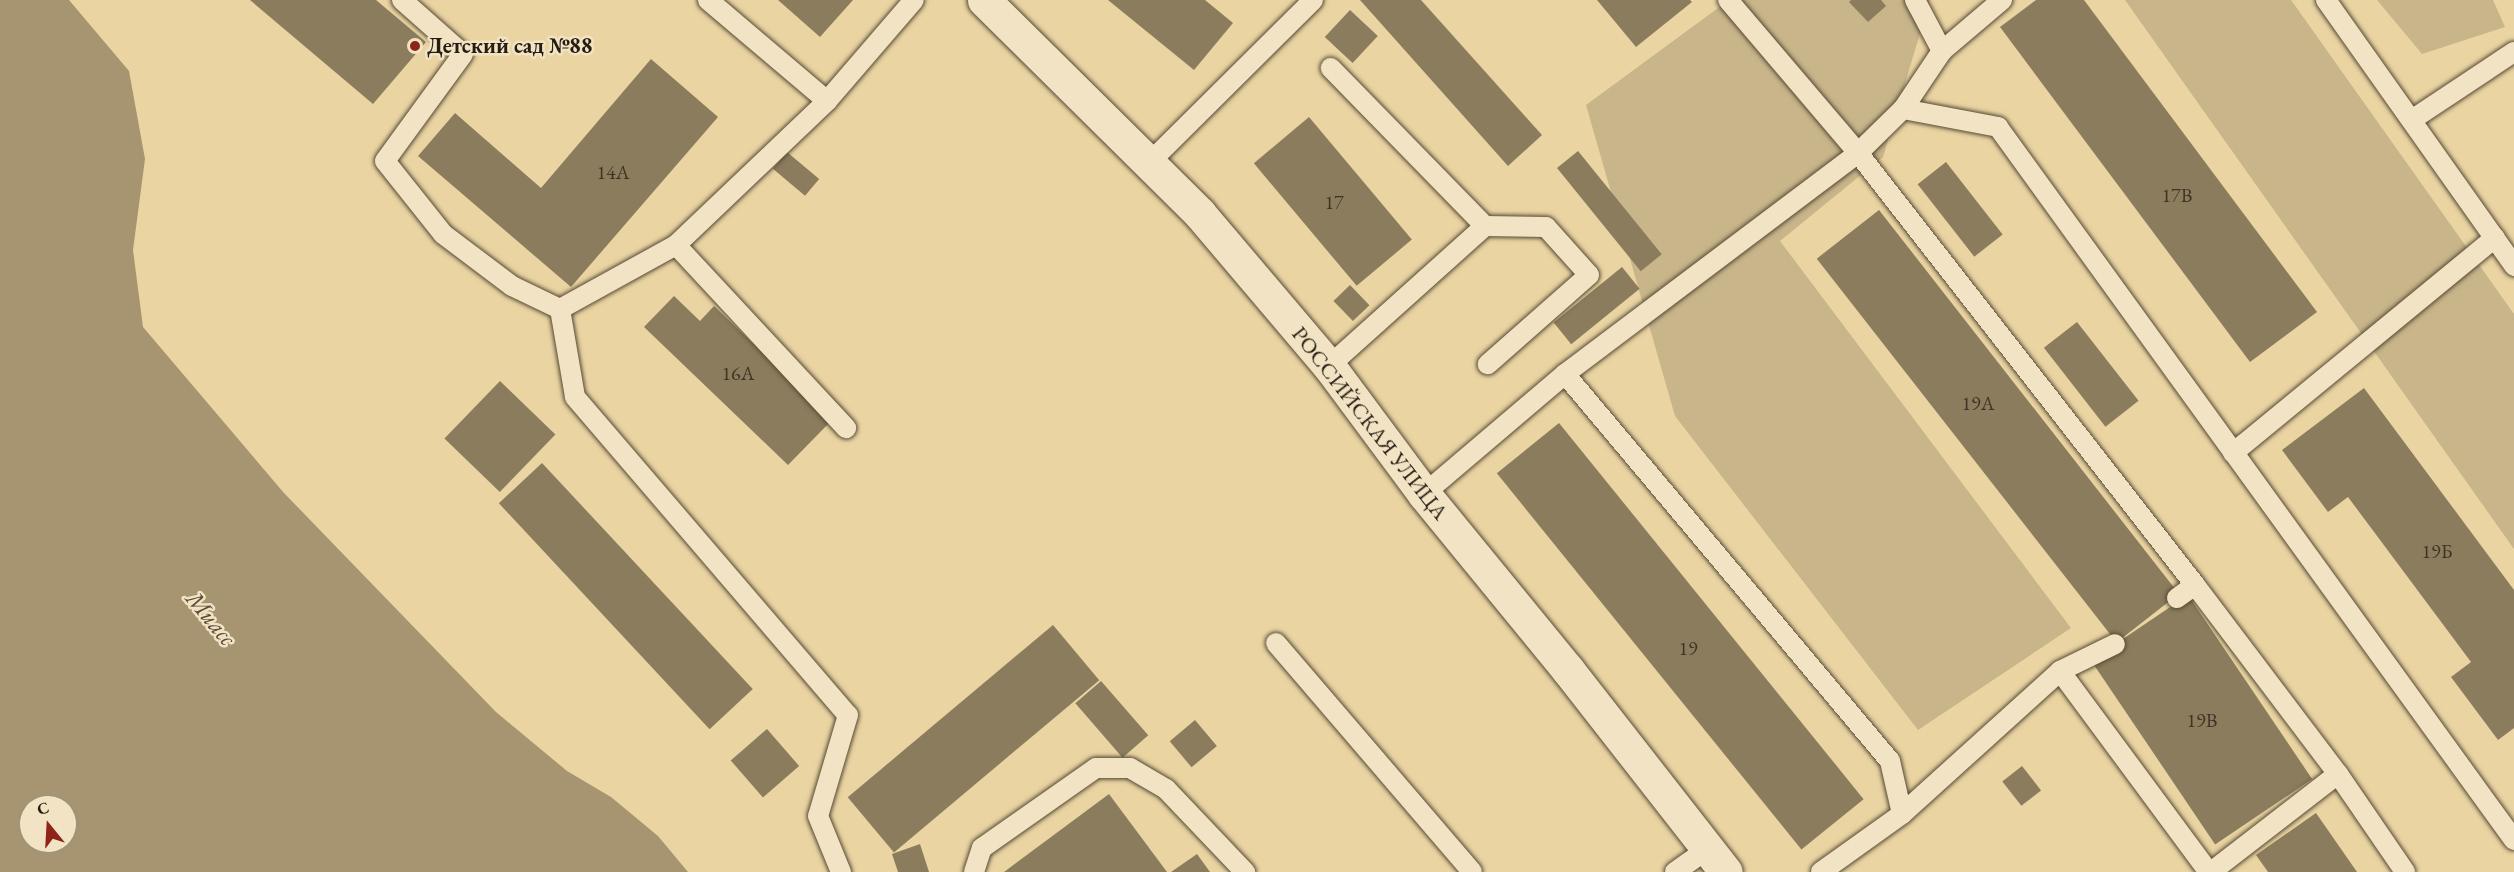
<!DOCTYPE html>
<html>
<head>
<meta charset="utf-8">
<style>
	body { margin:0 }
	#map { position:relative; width:2514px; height:872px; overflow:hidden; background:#ead4a2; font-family:"EB Garamond",serif }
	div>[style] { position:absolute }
	.green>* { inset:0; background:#c9b58a }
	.water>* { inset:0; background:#a79571 }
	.building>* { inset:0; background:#8b7c5d; transform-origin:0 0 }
	.roads { filter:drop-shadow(0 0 2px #564a36) drop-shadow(0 0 2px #564a36) }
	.lane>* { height:20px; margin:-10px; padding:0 10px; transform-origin:10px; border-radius:10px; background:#f1e3c3 }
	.secondary>* { height:33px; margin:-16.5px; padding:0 16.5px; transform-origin:16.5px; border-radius:16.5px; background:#f1e3c3 }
	.dots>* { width:16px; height:16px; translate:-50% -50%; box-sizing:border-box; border:3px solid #f1e3c3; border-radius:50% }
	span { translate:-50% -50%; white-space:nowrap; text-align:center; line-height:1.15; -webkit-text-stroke:5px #f1e3c3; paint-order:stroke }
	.number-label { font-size:20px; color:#3e3425 }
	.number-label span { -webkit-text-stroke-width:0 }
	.poi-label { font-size:22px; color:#251c12; font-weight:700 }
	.left { translate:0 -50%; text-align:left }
	.street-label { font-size:22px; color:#251c12 }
	.water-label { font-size:24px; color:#594c38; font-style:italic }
	.north { position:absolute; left:18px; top:794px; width:60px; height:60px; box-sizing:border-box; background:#f1e3c3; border:2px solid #9f937c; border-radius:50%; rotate:342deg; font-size:16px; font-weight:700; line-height:24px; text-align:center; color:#251c12 }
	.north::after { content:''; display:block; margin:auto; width:21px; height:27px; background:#8f2418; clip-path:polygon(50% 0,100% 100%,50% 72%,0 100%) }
</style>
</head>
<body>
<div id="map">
	<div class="green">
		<div style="clip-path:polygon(1729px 0,1930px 0,1883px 157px,1780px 241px,2071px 628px,1918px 730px,1675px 416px,1586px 105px)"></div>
		<div style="clip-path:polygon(2125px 0,2291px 0,2514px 314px,2514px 549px)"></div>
		<div style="clip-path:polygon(2377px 0,2493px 0,2505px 27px,2422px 54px)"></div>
	</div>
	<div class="water">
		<div style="clip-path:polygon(evenodd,0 0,69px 0,129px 71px,145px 159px,133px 250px,143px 327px,284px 493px,496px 712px,567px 771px,611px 797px,658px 836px,688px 872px,0 872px,0 0,30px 806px,66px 806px,66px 842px,30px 842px,30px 806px)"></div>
	</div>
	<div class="building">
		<div style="clip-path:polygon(250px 0,376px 0,426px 42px,373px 104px)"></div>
		<div style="clip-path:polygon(778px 0,853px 0,820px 37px)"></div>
		<div style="clip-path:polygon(1108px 0,1205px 0,1233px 23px,1194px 70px)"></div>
		<div style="clip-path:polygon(1360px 0,1421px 0,1542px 135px,1508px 166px)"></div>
		<div style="clip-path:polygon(1597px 0,1690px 0,1692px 2px,1636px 47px)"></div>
		<div style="clip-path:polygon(1851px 0,1881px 0,1886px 6px,1868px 22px,1849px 2px)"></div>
		<div style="clip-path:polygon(2036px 0,2084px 0,2317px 312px,2250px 362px,2000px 27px)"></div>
		<div style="left:1350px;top:10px;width:38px;height:37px;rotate:43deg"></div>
		<div style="clip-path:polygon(651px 59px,718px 117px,571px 287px,418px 156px,455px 113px,541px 188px)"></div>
		<div style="left:1309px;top:117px;width:160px;height:72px;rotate:50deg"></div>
		<div style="left:1578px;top:151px;width:133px;height:27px;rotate:51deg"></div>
		<div style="left:787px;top:152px;width:42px;height:22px;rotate:40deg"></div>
		<div style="left:1946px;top:162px;width:92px;height:36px;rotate:52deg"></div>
		<div style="left:1879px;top:210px;width:487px;height:79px;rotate:52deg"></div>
		<div style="left:1622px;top:267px;width:28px;height:88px;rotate:51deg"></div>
		<div style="left:1350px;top:285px;width:28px;height:23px;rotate:46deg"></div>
		<div style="clip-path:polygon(674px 296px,700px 321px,714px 306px,832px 420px,788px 465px,644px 327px)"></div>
		<div style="left:2077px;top:322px;width:100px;height:42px;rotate:52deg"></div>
		<div style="left:500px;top:381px;width:77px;height:80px;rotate:44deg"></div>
		<div style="clip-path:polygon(2364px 388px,2514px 590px,2514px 728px,2498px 740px,2451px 677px,2471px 662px,2348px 497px,2328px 512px,2282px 450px)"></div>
		<div style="left:1559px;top:423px;width:484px;height:80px;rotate:51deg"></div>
		<div style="left:542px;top:463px;width:309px;height:59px;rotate:47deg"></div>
		<div style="left:2188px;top:595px;width:222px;height:117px;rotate:56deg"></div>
		<div style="left:1053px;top:625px;width:72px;height:268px;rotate:50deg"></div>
		<div style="left:1101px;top:681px;width:72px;height:34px;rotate:49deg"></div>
		<div style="left:1195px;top:720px;width:34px;height:33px;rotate:50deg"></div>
		<div style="left:767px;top:729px;width:49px;height:48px;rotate:49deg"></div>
		<div style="left:2022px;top:766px;width:31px;height:25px;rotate:52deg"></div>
		<div style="clip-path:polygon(1109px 794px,1167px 872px,1004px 872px)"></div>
		<div style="clip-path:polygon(2316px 813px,2357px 872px,2268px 872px,2256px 855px)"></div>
		<div style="clip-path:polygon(920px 844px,929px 872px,898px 872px,892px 854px)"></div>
		<div style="clip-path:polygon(1197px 854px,1210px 872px,1171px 872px)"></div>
	</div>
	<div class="roads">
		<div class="lane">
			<div style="left:402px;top:0;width:81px;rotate:41.5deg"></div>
			<div style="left:463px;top:54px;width:132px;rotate:126.1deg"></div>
			<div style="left:385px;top:161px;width:93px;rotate:51.5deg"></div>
			<div style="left:443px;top:234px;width:86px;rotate:37deg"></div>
			<div style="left:512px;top:286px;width:53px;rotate:25.6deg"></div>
			<div style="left:560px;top:309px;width:132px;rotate:-28.9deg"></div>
			<div style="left:676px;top:245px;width:209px;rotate:-43.6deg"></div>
			<div style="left:827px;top:101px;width:133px;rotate:-49.3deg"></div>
			<div style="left:708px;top:0;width:156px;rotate:40.3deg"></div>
			<div style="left:1728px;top:0;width:201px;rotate:49.6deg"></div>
			<div style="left:1858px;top:153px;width:548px;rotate:52.04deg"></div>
			<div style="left:2195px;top:585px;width:237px;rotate:52.9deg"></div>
			<div style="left:2338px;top:774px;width:119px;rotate:55.6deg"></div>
			<div style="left:1915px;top:0;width:58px;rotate:62.1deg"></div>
			<div style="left:2326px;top:0;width:326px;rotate:54.7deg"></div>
			<div style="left:1903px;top:109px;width:97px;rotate:10.7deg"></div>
			<div style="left:1998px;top:127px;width:880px;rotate:54.11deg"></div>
			<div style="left:2413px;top:119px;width:121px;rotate:-33.6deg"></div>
			<div style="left:1149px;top:163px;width:231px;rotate:-44.8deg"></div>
			<div style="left:1485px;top:226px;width:61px;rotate:0.9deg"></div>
			<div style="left:1546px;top:227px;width:64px;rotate:48.1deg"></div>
			<div style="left:1589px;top:275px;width:135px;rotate:138.6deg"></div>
			<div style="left:676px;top:245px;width:250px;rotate:47.1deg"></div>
			<div style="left:560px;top:309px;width:89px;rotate:80.3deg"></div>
			<div style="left:575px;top:397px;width:419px;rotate:49.4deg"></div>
			<div style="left:848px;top:715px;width:105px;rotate:106.5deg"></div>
			<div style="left:818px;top:816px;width:61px;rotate:67.7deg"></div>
			<div style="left:1329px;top:366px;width:210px;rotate:-41.9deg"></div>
			<div style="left:1485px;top:226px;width:221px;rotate:-134.3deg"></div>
			<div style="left:1565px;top:374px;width:505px;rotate:49.98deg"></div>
			<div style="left:1890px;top:761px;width:54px;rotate:77.2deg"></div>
			<div style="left:2233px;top:453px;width:339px;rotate:-39.4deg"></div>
			<div style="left:1424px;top:494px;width:185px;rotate:-40.4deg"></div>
			<div style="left:1565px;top:374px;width:367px;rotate:-37deg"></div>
			<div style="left:1858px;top:153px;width:63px;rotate:-44.4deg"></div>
			<div style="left:1903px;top:109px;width:70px;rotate:-56.1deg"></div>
			<div style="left:1942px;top:51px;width:79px;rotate:-40.4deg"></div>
			<div style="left:2177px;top:598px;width:22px;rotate:-36deg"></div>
			<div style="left:1276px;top:643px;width:301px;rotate:49.4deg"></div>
			<div style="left:2060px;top:671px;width:61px;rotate:-26.1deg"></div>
			<div style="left:974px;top:872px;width:25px;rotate:-72deg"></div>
			<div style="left:982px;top:848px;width:139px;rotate:-35.1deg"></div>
			<div style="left:1096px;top:768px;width:34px"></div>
			<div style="left:1130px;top:768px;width:42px;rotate:30.3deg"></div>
			<div style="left:1166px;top:789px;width:115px;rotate:46.4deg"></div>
			<div style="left:1675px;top:872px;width:42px;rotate:-35.2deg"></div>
			<div style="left:1821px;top:872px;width:100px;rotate:-35.6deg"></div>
			<div style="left:1902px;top:814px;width:213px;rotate:-42.1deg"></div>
			<div style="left:2060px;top:671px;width:250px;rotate:53.5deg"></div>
			<div style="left:2211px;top:872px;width:160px;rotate:-37.7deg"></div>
		</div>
		<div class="secondary">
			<div style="left:984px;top:0;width:304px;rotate:44.7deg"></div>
			<div style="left:1200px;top:214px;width:199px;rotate:49.7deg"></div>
			<div style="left:1329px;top:366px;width:159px;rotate:53.4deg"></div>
			<div style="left:1424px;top:494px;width:227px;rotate:50.7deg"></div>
			<div style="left:1568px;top:670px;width:256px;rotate:52deg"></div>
		</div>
	</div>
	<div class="dots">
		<div style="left:415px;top:46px;background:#8f2418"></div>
	</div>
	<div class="number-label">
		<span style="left:613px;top:172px">14А</span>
		<span style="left:2177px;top:195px">17В</span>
		<span style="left:1334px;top:202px">17</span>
		<span style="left:738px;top:373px">16А</span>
		<span style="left:1978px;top:403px">19А</span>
		<span style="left:2437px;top:551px">19Б</span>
		<span style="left:1688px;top:648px">19</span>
		<span style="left:2202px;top:720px">19В</span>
	</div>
	<div class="poi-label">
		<span class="left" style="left:427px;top:46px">Детский сад №88</span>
	</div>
	<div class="street-label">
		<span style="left:1370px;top:423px;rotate:52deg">РОССИЙСКАЯ УЛИЦА</span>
	</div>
	<div class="water-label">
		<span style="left:211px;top:618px;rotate:50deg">Миасс</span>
	</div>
	<div class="north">С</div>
</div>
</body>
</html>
